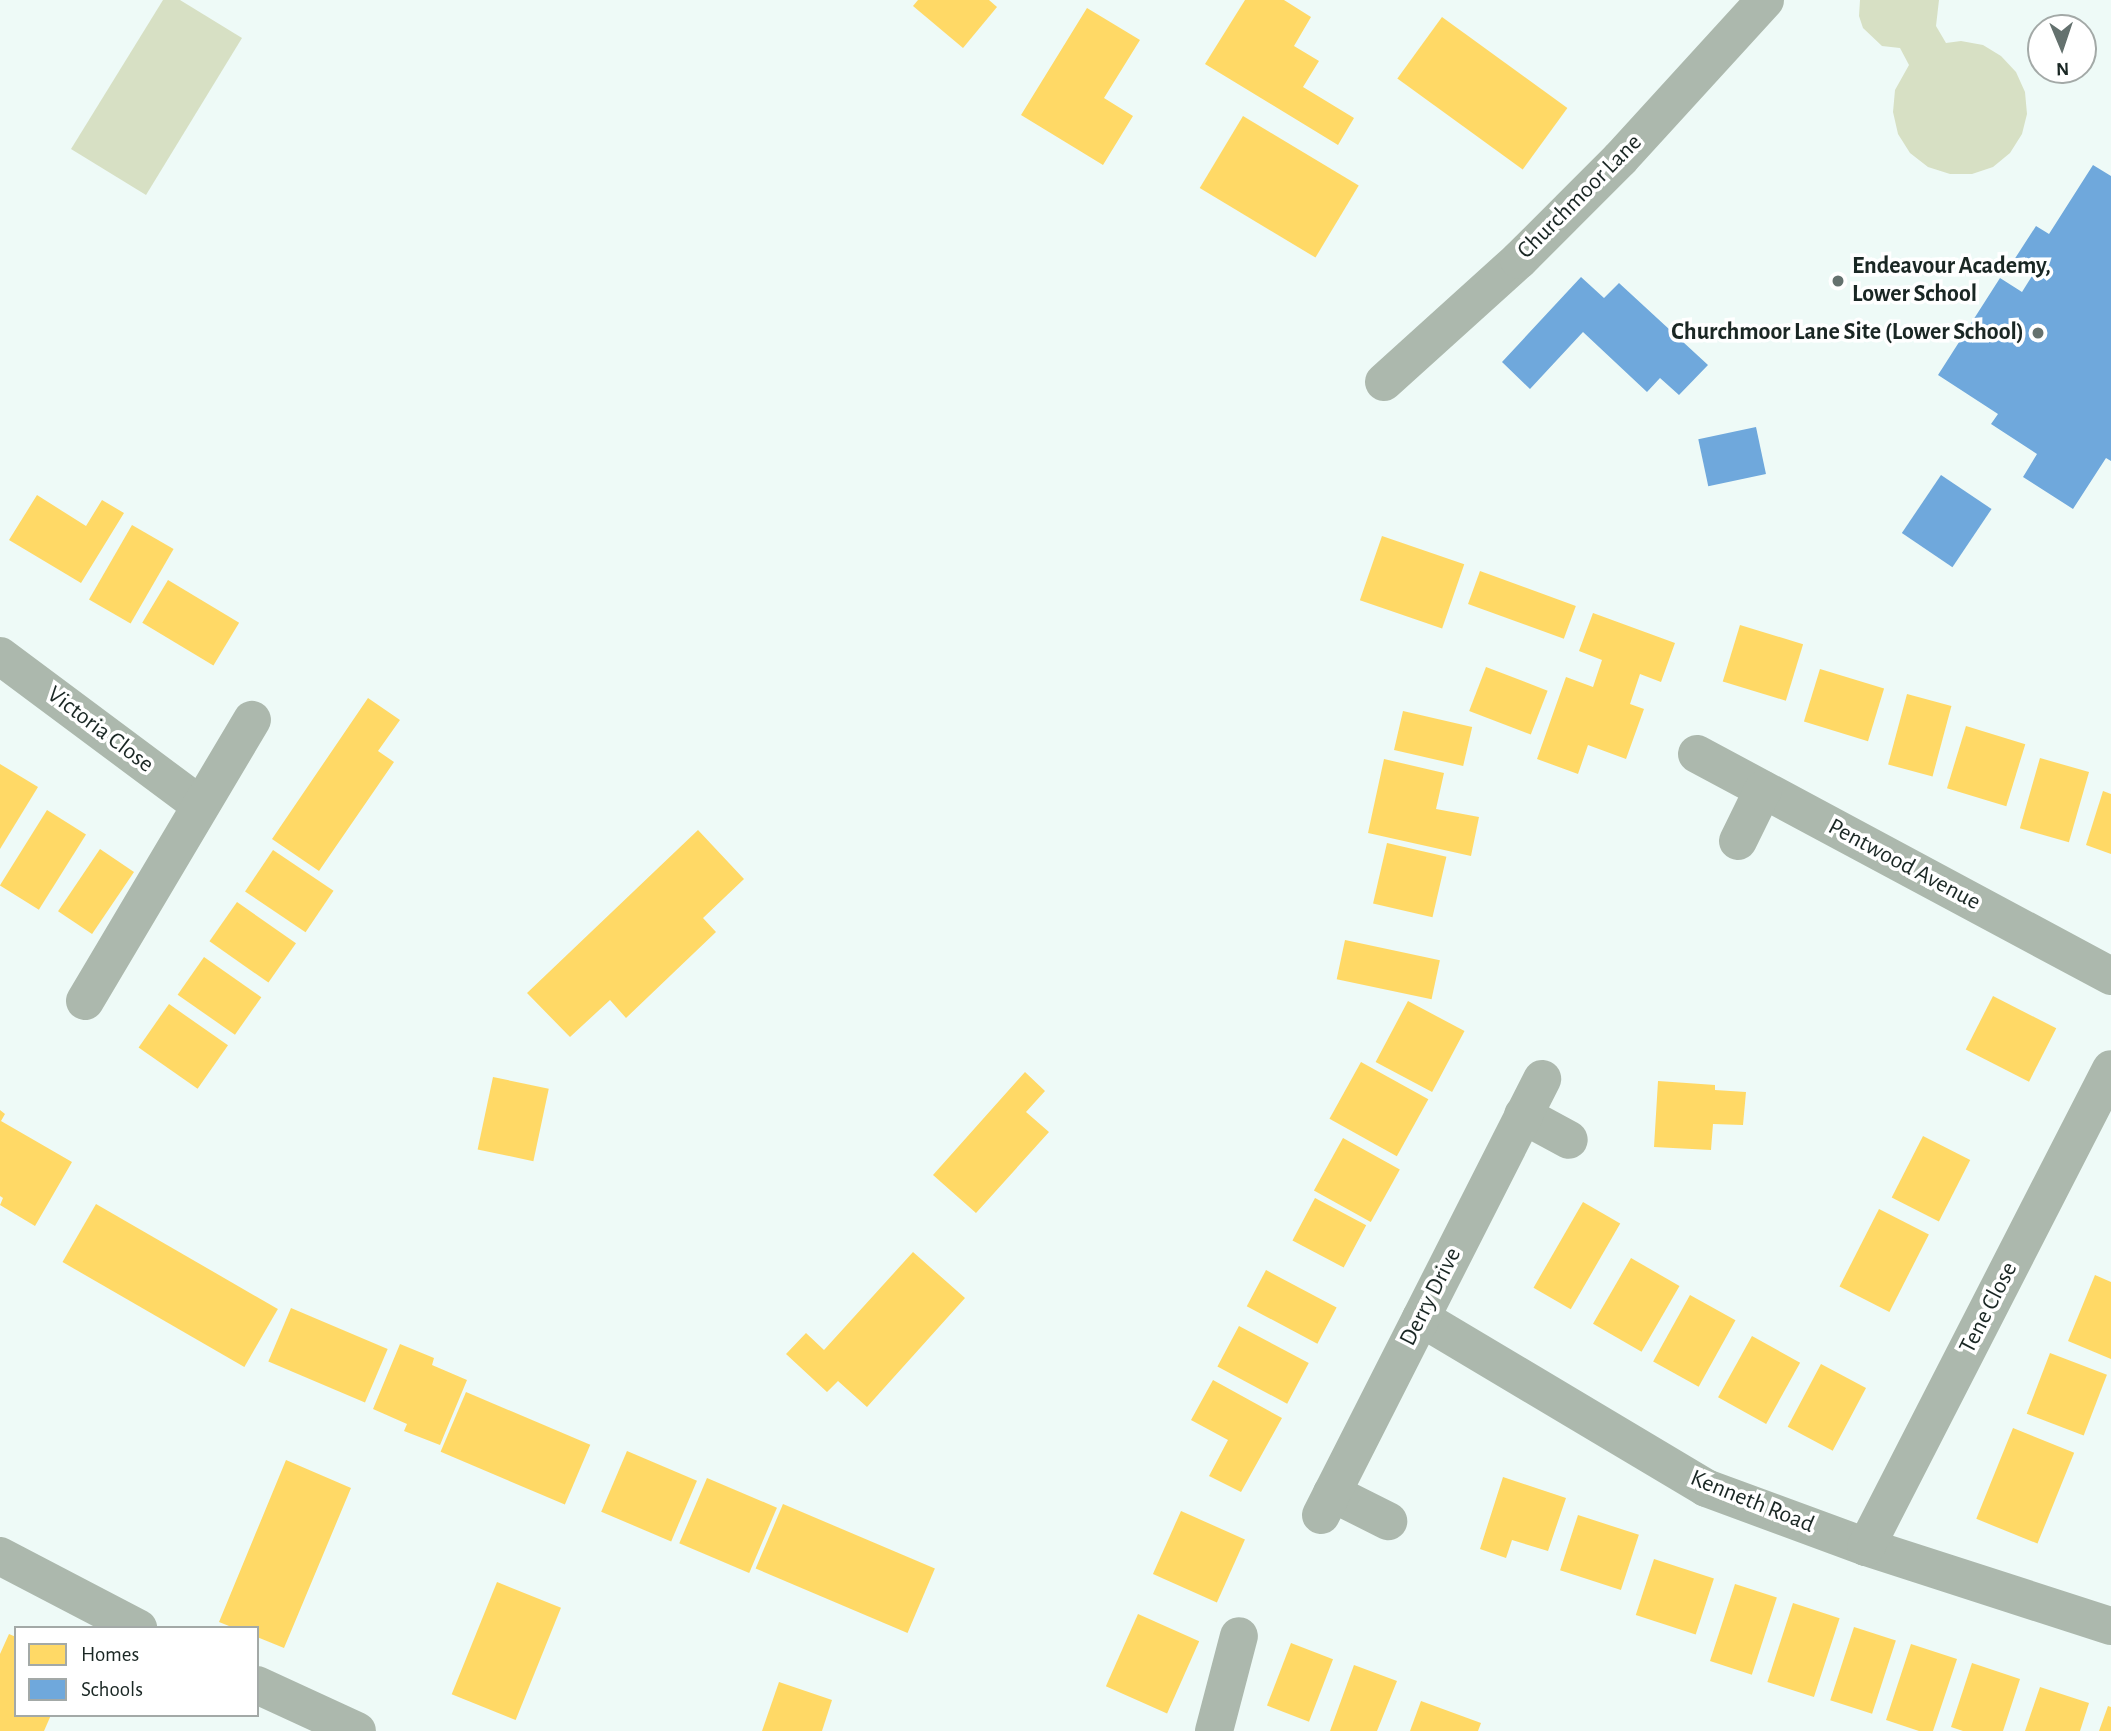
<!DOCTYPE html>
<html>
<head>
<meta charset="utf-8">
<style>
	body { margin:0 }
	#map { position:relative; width:2111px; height:1731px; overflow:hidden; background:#eefaf7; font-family:"Alegreya Sans",sans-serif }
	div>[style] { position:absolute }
	.green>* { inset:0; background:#d7e0c4 }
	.homes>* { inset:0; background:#ffd966; transform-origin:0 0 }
	.schools>* { inset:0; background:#6fa8dc; transform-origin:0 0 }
	.minor>* { height:38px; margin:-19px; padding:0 19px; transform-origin:19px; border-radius:19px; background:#acb8ad }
	.dots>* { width:19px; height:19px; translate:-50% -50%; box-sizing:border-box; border:4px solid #fff; border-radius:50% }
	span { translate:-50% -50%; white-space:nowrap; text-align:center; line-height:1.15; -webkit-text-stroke:7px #fff; paint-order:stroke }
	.street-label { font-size:24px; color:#1a2724 }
	.poi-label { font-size:24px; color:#1a2724; font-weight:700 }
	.left { translate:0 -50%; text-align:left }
	.right { translate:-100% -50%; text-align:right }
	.legend { position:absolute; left:14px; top:1626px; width:245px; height:91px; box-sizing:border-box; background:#fff; border:2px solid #a3a9a7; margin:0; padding:9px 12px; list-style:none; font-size:21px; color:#1a2724 }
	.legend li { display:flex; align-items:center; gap:14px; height:35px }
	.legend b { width:35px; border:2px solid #a3a9a7 }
	.north { position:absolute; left:2027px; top:14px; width:70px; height:70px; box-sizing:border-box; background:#fff; border:2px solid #a3a9a7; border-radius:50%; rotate:178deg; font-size:19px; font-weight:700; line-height:28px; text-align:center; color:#1a2724 }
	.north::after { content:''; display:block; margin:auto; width:24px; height:32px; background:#64716e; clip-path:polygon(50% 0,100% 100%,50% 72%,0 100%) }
</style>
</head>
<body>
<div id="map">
	<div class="green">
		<div style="clip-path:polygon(163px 0,180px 0,242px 38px,146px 195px,71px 149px)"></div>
		<div style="clip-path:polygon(1860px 0,1939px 0,1936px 26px,1946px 43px,1961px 41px,1983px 45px,2001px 56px,2016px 72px,2025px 92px,2027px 114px,2022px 134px,2010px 153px,1993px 167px,1972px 174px,1950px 174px,1928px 167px,1910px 153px,1898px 134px,1893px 112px,1895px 90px,1909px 65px,1900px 48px,1882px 46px,1863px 28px,1859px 16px)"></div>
	</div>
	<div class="homes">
		<div style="clip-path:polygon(918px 0,989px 0,997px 7px,963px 48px,913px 6px)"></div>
		<div style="clip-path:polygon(1245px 0,1284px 0,1311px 17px,1294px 46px,1319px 61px,1303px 87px,1354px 118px,1338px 145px,1205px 64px)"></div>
		<div style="clip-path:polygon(1087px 8px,1140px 40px,1104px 98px,1133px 116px,1103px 165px,1021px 115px)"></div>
		<div style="left:1442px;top:17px;width:155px;height:76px;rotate:36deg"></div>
		<div style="left:1243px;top:116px;width:135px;height:84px;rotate:31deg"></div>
		<div style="clip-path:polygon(37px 495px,86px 526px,102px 500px,124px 513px,81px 583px,9px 540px)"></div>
		<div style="left:132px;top:525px;width:48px;height:86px;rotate:30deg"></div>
		<div style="left:1382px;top:536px;width:87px;height:68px;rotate:19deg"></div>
		<div style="left:1480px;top:571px;width:102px;height:35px;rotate:20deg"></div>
		<div style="left:168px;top:580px;width:83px;height:50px;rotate:31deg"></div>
		<div style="clip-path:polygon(1593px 613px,1675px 643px,1661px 682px,1640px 674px,1630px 704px,1644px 709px,1626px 759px,1588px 745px,1578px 774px,1537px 759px,1566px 677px,1593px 687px,1602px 660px,1579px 651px)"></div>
		<div style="left:1740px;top:625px;width:66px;height:59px;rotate:17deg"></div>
		<div style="left:1486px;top:667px;width:66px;height:47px;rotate:21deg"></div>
		<div style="left:1820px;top:669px;width:67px;height:55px;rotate:17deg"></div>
		<div style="left:1907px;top:694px;width:46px;height:73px;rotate:15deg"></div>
		<div style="clip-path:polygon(368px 698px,400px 720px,378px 751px,394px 762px,319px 871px,272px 839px)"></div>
		<div style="left:1403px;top:711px;width:71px;height:40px;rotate:13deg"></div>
		<div style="left:1966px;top:726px;width:62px;height:65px;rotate:17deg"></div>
		<div style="left:2040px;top:758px;width:51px;height:73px;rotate:16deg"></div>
		<div style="clip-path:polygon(1384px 759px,1444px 773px,1436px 809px,1479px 817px,1471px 856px,1368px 833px)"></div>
		<div style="clip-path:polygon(0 764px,38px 787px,0 849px)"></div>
		<div style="clip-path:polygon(2103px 791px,2111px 794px,2111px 854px,2086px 845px)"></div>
		<div style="left:47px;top:810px;width:46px;height:89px;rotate:32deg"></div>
		<div style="clip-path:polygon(698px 830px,744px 879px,703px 918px,716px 932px,626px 1018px,610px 1000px,570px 1037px,527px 993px)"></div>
		<div style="left:1387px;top:843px;width:61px;height:62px;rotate:13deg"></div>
		<div style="left:100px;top:849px;width:41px;height:75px;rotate:34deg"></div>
		<div style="left:273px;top:850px;width:73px;height:50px;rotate:34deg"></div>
		<div style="left:237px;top:902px;width:72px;height:48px;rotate:35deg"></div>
		<div style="left:1345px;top:940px;width:97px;height:40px;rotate:12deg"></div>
		<div style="left:204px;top:957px;width:70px;height:46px;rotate:35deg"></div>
		<div style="left:1993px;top:996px;width:71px;height:60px;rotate:27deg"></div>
		<div style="left:1408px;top:1001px;width:64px;height:69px;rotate:28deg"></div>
		<div style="left:169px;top:1004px;width:72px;height:53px;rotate:35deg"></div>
		<div style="left:1361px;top:1062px;width:77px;height:65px;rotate:29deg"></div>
		<div style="clip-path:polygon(1025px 1072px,1045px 1091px,1026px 1112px,1049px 1132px,976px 1213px,933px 1175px)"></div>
		<div style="left:493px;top:1077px;width:57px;height:74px;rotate:12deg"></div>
		<div style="clip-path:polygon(1658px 1081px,1715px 1085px,1715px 1090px,1746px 1092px,1743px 1125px,1713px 1124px,1711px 1150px,1654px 1147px)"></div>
		<div style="clip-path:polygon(0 1110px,5px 1114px,1px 1121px,72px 1162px,35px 1226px,0 1205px,3px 1198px,0 1196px)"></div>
		<div style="left:1923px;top:1136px;width:53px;height:69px;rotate:27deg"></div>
		<div style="left:1343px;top:1138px;width:65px;height:60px;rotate:29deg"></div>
		<div style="left:1315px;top:1198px;width:58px;height:48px;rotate:28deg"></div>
		<div style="left:1583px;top:1202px;width:43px;height:99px;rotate:30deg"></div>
		<div style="left:96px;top:1204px;width:210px;height:67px;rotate:30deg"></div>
		<div style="left:1879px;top:1209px;width:56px;height:87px;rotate:27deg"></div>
		<div style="clip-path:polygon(913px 1252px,965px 1298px,867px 1407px,838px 1381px,827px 1392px,786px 1354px,806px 1333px,824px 1350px)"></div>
		<div style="left:1631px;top:1258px;width:56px;height:76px;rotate:30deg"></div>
		<div style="left:1266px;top:1270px;width:80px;height:41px;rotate:28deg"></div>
		<div style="clip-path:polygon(2095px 1275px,2111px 1282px,2111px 1359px,2068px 1341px)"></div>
		<div style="left:1690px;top:1295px;width:52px;height:76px;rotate:29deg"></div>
		<div style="left:291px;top:1308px;width:105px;height:58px;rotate:23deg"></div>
		<div style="left:1239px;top:1326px;width:79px;height:46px;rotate:28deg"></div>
		<div style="left:1752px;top:1336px;width:55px;height:70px;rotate:29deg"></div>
		<div style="clip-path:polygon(400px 1344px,434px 1358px,432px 1365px,467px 1380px,440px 1445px,404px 1431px,407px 1424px,373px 1409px)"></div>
		<div style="left:2050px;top:1353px;width:61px;height:65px;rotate:21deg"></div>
		<div style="left:1821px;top:1364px;width:51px;height:71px;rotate:28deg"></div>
		<div style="clip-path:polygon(1213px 1380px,1282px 1418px,1241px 1492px,1209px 1476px,1228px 1440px,1191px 1420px)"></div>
		<div style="left:466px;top:1392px;width:135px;height:65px;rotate:23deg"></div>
		<div style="left:2013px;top:1428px;width:66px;height:98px;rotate:22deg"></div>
		<div style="left:627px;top:1451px;width:76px;height:66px;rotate:23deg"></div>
		<div style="clip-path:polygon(286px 1460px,351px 1488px,284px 1648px,257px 1637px,257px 1628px,234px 1628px,219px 1622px)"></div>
		<div style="clip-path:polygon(1503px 1477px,1566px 1498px,1548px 1551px,1512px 1540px,1506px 1558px,1480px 1549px)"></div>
		<div style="left:707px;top:1478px;width:76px;height:71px;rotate:23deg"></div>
		<div style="left:783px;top:1504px;width:165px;height:70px;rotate:23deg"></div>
		<div style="left:1181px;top:1511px;width:70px;height:69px;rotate:24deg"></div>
		<div style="left:1578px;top:1515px;width:64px;height:58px;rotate:18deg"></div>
		<div style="left:1654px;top:1559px;width:63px;height:59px;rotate:18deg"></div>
		<div style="left:497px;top:1582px;width:69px;height:121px;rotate:22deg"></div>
		<div style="left:1735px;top:1584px;width:44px;height:81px;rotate:18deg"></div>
		<div style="left:1793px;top:1603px;width:49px;height:83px;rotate:18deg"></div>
		<div style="left:1138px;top:1614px;width:67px;height:79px;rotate:24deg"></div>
		<div style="left:1854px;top:1627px;width:44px;height:77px;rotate:18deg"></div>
		<div style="clip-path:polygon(9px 1634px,16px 1637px,16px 1715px,51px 1715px,44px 1731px,0 1731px,0 1654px)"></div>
		<div style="left:1291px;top:1643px;width:45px;height:67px;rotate:21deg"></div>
		<div style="clip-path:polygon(1911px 1644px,1957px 1659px,1933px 1731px,1919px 1731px,1886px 1720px)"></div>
		<div style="clip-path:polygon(1972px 1663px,2020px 1679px,2003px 1731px,1963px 1731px,1951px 1727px)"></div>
		<div style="clip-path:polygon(1354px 1665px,1397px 1681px,1377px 1731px,1330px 1731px)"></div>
		<div style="clip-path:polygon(779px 1682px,832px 1700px,822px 1731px,762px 1731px)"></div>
		<div style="clip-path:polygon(2040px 1687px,2089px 1703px,2080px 1731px,2025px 1731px)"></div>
		<div style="clip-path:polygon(1421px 1701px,1481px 1723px,1478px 1731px,1410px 1731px)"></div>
		<div style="clip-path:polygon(2108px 1706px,2111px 1707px,2111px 1731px,2099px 1731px)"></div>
	</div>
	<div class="schools">
		<div style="clip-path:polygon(2093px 165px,2111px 176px,2111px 461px,2106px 458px,2073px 509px,2023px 477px,2037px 454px,1991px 424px,1998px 414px,1938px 375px,2000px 278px,2022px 292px,2032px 276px,2012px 263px,2036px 226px,2049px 234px)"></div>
		<div style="clip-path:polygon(1581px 277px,1604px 298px,1619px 283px,1708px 365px,1679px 395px,1660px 378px,1647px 392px,1583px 332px,1530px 389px,1502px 362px)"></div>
		<div style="left:1756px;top:427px;width:48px;height:59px;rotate:78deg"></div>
		<div style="left:1941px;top:475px;width:61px;height:70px;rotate:34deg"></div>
	</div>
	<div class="minor">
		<div style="left:1384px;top:382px;width:182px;rotate:-42.1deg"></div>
		<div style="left:1519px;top:260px;width:143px;rotate:-45deg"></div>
		<div style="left:1620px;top:159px;width:215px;rotate:-47.6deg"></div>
		<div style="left:0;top:656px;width:249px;rotate:36.7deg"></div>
		<div style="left:1697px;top:754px;width:470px;rotate:28.2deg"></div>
		<div style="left:1738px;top:841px;width:57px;rotate:-63.9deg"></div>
		<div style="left:85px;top:1001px;width:327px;rotate:-59.3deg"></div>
		<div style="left:1523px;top:1115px;width:52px;rotate:28.5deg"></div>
		<div style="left:1421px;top:1318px;width:332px;rotate:30.8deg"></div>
		<div style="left:1706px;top:1488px;width:171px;rotate:20.2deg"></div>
		<div style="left:1866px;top:1547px;width:257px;rotate:17.9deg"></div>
		<div style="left:1332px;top:1493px;width:63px;rotate:26.6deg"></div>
		<div style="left:1321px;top:1515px;width:489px;rotate:-63.1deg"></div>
		<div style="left:1866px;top:1547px;width:537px;rotate:-62.86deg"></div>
		<div style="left:0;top:1556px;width:156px;rotate:27.6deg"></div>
		<div style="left:257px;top:1685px;width:110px;rotate:24.7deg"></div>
		<div style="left:1214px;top:1731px;width:98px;rotate:-75.3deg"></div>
	</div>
	<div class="dots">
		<div style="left:1838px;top:281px;background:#64716e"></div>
		<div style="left:2038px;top:333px;background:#64716e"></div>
	</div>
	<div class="street-label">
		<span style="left:1580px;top:197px;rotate:-45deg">Churchmoor Lane</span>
		<span style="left:100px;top:730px;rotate:37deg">Victoria Close</span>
		<span style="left:1904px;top:865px;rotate:28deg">Pentwood Avenue</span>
		<span style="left:1431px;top:1297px;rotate:-63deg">Derry Drive</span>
		<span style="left:1989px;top:1308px;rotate:-63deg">Tene Close</span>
		<span style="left:1752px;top:1502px;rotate:22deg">Kenneth Road</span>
	</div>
	<div class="poi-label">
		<span class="left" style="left:1852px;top:281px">Endeavour Academy,<br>Lower School</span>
		<span class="right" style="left:2024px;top:333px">Churchmoor Lane Site (Lower School)</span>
	</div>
	<ul class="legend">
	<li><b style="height:19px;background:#ffd966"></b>Homes</li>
	<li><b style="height:19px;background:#6fa8dc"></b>Schools</li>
	</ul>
	<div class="north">N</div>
</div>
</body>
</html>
